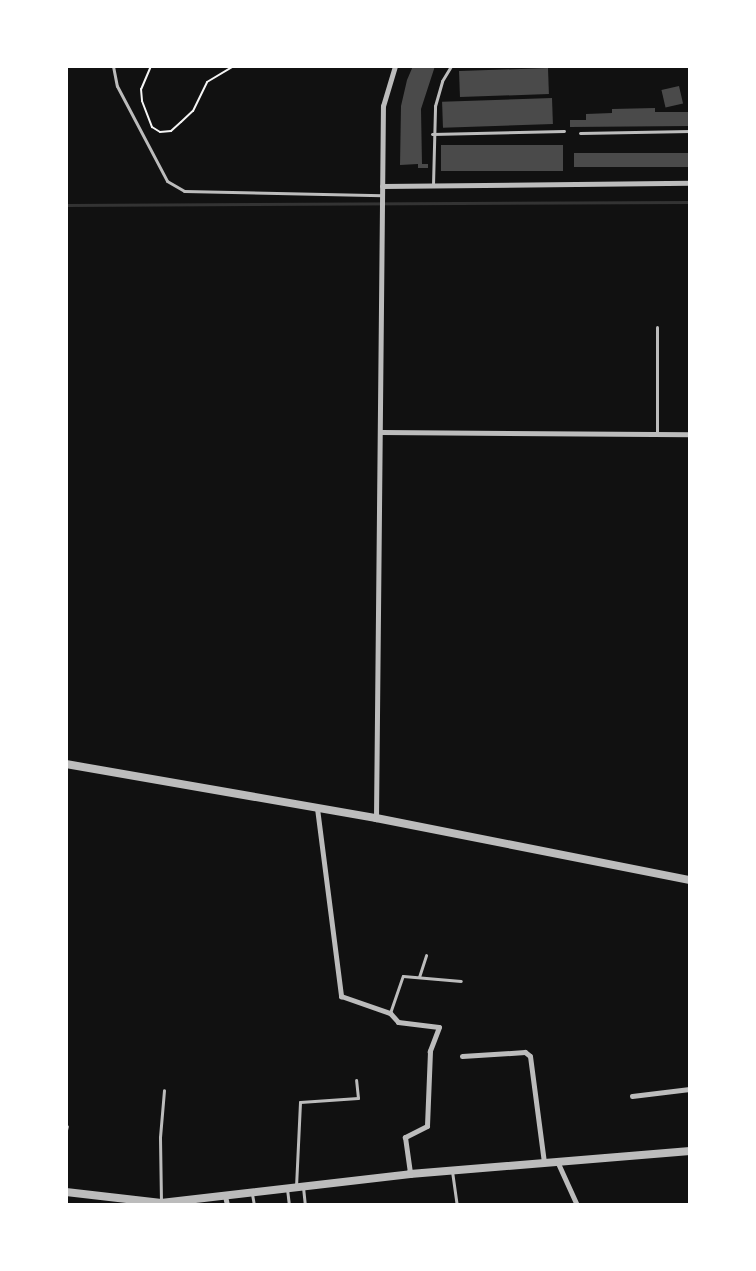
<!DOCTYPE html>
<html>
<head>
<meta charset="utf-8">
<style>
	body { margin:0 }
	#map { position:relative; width:756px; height:1271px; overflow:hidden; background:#111; font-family:Montserrat,sans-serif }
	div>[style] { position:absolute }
	.stream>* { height:3px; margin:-1.5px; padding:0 1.5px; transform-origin:1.5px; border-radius:1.5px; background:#333 }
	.building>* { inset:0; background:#4a4a4a; transform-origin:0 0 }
	.path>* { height:2px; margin:-1px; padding:0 1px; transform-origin:1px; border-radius:1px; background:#f5f5f5 }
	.service>* { height:3px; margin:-1.5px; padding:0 1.5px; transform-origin:1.5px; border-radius:1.5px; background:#bcbcbc }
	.minor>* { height:5px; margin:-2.5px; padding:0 2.5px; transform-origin:2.5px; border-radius:2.5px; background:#bcbcbc }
	.tertiary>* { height:8px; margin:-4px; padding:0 4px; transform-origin:4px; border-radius:4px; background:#bcbcbc }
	span { translate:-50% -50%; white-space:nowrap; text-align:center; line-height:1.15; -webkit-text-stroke:4px #fff; paint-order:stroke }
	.frame { position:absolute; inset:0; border:68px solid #fff; pointer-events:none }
</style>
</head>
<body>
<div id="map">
	<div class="stream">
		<div style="left:66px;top:205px;width:624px;rotate:-0.28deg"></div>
	</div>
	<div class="building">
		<div style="clip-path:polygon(435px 66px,421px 109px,422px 164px,428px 164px,428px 168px,418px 168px,418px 164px,400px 165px,401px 106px,407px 80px,413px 66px)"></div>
		<div style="left:548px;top:68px;width:26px;height:89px;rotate:88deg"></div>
		<div style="left:679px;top:86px;width:18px;height:18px;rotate:77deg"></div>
		<div style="left:552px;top:98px;width:26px;height:110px;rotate:88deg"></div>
		<div style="clip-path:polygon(655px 108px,655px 112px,689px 112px,690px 126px,570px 127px,570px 120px,586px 120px,586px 114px,612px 113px,612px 109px)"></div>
		<div style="left:563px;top:145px;width:26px;height:122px;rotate:90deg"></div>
		<div style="left:690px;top:153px;width:14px;height:116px;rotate:90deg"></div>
	</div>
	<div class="path">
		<div style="left:151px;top:66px;width:25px;rotate:113deg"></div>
		<div style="left:141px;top:89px;width:12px;rotate:85deg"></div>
		<div style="left:142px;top:101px;width:28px;rotate:69deg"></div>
		<div style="left:152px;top:127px;width:9px;rotate:32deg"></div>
		<div style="left:160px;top:132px;width:11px;rotate:-5deg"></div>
		<div style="left:171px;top:131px;width:13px;rotate:-42deg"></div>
		<div style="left:181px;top:122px;width:16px;rotate:-43deg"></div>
		<div style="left:193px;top:111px;width:32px;rotate:-64deg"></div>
		<div style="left:207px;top:82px;width:31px;rotate:-31deg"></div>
	</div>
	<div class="service">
		<div style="left:113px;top:66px;width:20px;rotate:79deg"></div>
		<div style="left:117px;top:86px;width:107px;rotate:62.2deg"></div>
		<div style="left:167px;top:181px;width:20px;rotate:30deg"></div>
		<div style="left:184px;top:191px;width:198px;rotate:1.2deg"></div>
		<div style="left:580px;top:133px;width:110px;rotate:-1deg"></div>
		<div style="left:432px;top:134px;width:132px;rotate:-1.3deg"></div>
		<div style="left:433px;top:185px;width:79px;rotate:-88.5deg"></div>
		<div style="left:435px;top:106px;width:26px;rotate:-74deg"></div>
		<div style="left:442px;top:81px;width:17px;rotate:-59deg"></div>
		<div style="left:657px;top:433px;width:106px;rotate:-90deg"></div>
		<div style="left:419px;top:977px;width:23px;rotate:-72deg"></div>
		<div style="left:390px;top:1013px;width:39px;rotate:-71deg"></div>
		<div style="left:403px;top:976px;width:58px;rotate:4.9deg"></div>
		<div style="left:66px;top:1130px;width:4px;rotate:-76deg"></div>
		<div style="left:452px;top:1171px;width:34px;rotate:82deg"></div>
		<div style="left:296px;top:1187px;width:85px;rotate:-87.3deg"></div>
		<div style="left:300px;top:1102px;width:58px;rotate:-3.9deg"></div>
		<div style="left:358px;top:1098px;width:18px;rotate:-96deg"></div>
		<div style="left:303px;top:1187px;width:18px;rotate:84deg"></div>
		<div style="left:287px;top:1189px;width:16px;rotate:83deg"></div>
		<div style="left:252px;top:1194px;width:11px;rotate:80deg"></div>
		<div style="left:161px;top:1202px;width:65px;rotate:-90.9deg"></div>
		<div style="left:160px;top:1137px;width:47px;rotate:-85.1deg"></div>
	</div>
	<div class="minor">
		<div style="left:382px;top:186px;width:308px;rotate:-0.6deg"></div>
		<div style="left:381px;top:432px;width:309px;rotate:0.4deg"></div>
		<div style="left:317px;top:808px;width:190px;rotate:82.7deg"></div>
		<div style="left:341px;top:996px;width:52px;rotate:19.1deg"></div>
		<div style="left:390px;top:1013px;width:12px;rotate:48deg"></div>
		<div style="left:398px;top:1022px;width:41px;rotate:7deg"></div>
		<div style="left:439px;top:1027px;width:26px;rotate:111deg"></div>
		<div style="left:430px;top:1051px;width:75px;rotate:92.3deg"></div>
		<div style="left:427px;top:1126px;width:25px;rotate:153deg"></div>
		<div style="left:405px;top:1137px;width:37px;rotate:82deg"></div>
		<div style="left:376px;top:818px;width:712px;rotate:-89.44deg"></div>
		<div style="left:383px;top:106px;width:42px;rotate:-73.3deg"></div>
		<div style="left:462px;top:1056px;width:63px;rotate:-3.6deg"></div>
		<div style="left:525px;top:1052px;width:6px;rotate:39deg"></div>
		<div style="left:530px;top:1056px;width:107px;rotate:82.5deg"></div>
		<div style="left:632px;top:1096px;width:58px;rotate:-6.9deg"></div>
		<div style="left:557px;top:1161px;width:48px;rotate:65.6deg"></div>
		<div style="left:225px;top:1196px;width:9px;rotate:77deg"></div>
	</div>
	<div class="tertiary">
		<div style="left:66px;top:764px;width:315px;rotate:9.9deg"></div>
		<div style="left:376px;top:818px;width:320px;rotate:11.2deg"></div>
		<div style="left:66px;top:1192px;width:96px;rotate:6.6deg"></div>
		<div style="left:161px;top:1203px;width:251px;rotate:-6.6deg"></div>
		<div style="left:410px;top:1174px;width:281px;rotate:-4.7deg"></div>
	</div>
	<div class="frame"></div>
</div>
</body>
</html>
